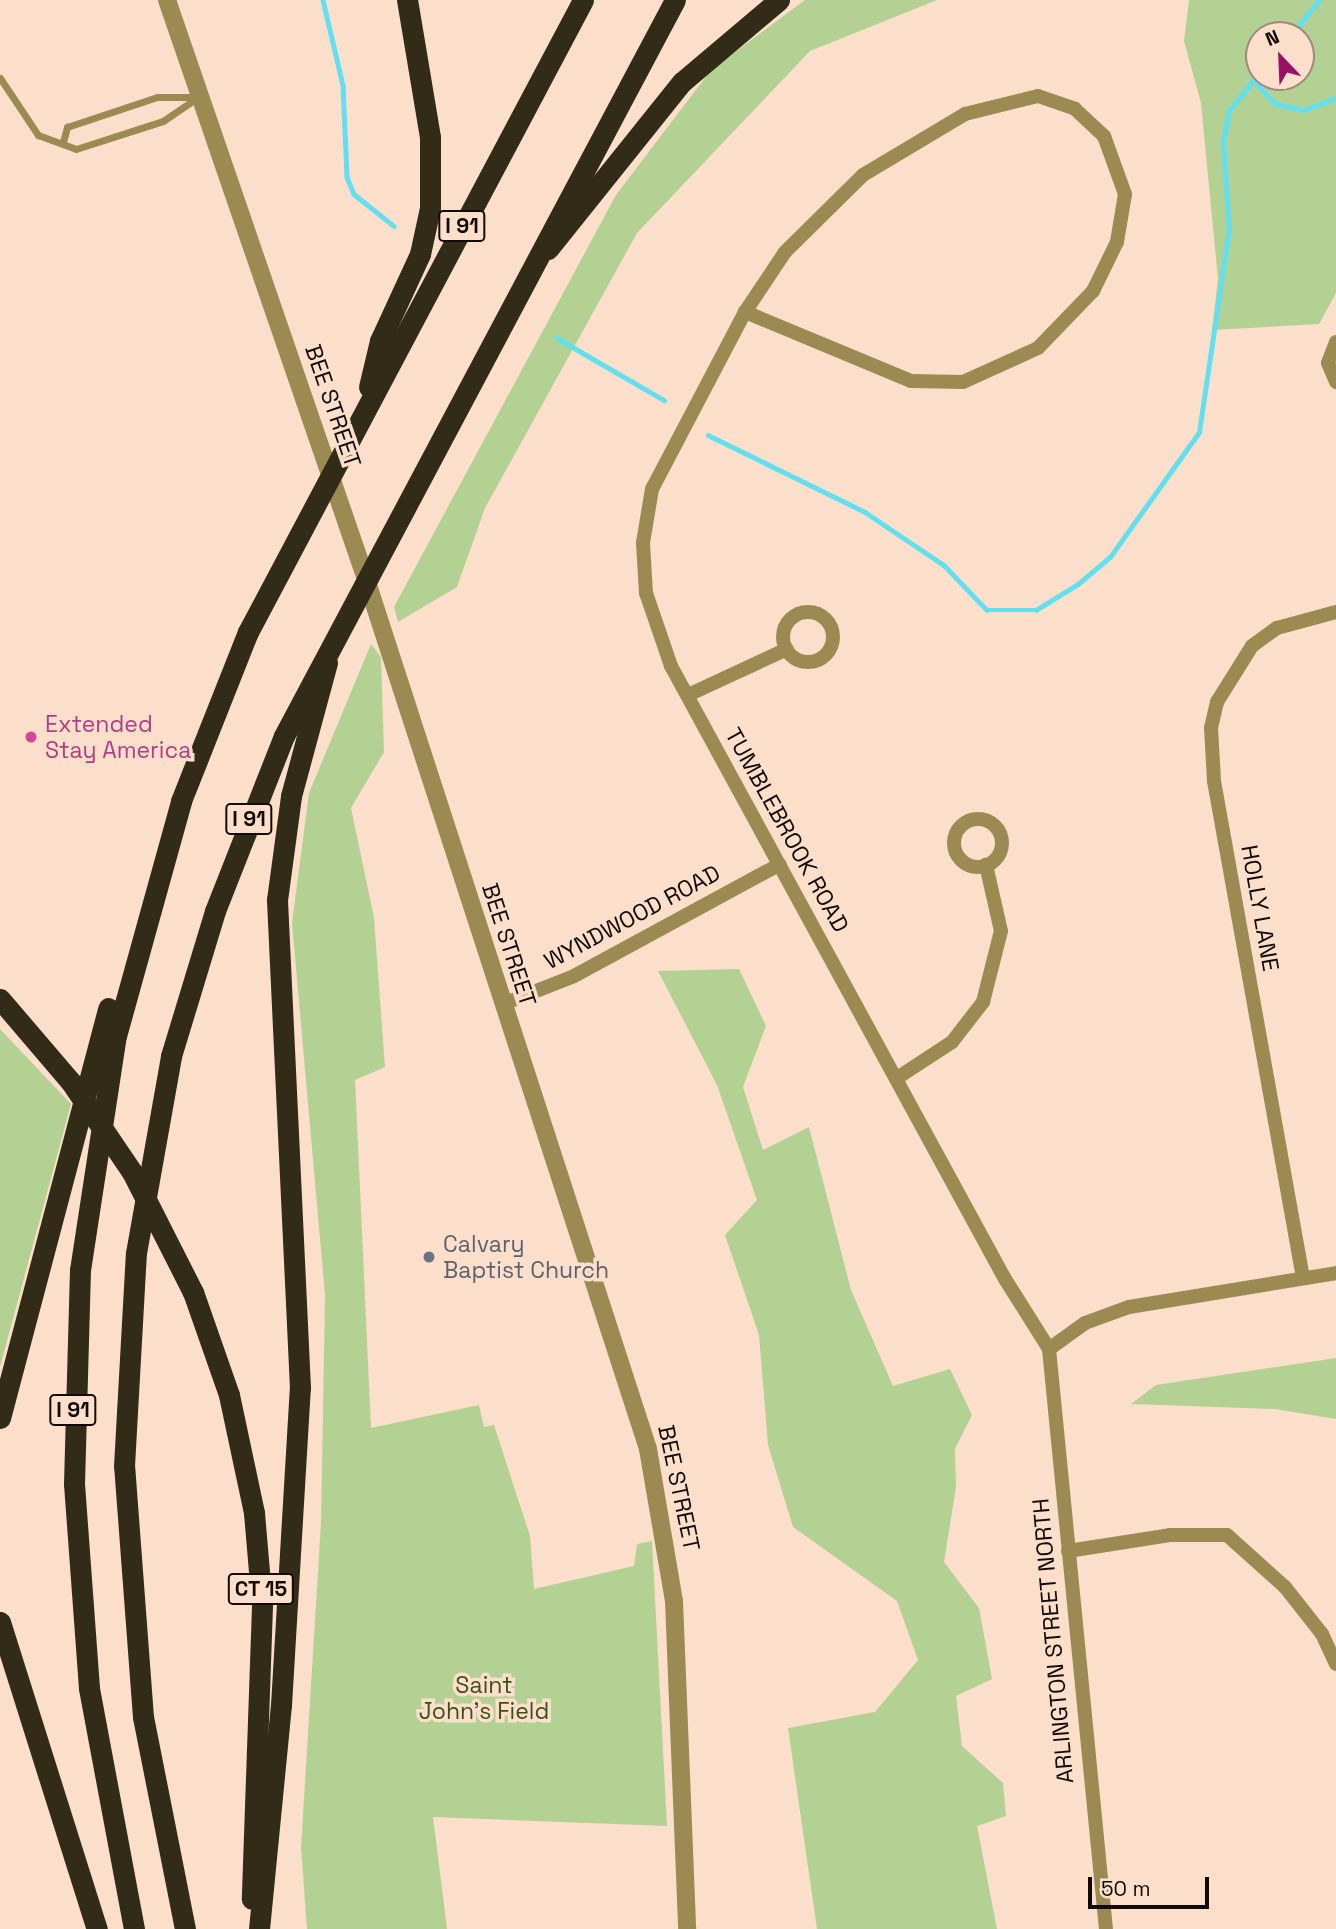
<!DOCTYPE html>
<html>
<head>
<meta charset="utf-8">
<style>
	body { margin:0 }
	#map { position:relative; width:1336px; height:1929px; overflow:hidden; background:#fcdfcb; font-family:"Space Grotesk",sans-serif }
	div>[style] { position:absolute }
	.green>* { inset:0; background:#b3d193 }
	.stream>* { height:4.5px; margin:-2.25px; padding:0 2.25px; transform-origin:2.25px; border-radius:2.25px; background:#62e0ef }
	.service>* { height:7px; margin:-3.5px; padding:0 3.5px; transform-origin:3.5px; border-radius:3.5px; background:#9b8b53 }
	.minor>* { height:14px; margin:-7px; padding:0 7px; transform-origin:7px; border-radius:7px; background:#9b8b53 }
	.minor>.ring { margin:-7px; padding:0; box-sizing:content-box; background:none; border:14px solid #9b8b53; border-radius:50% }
	.tertiary>* { height:18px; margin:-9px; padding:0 9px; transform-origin:9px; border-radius:9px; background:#9b8b53 }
	.motorway>* { height:21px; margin:-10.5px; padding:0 10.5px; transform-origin:10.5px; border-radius:10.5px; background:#312b17 }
	.dots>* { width:19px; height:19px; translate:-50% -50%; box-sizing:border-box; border:4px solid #fcdfcb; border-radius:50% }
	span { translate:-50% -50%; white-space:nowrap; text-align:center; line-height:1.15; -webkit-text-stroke:7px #fcdfcb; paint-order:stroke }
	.shield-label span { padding:2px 5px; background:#fcdfcb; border:2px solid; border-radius:5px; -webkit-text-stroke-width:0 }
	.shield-label { font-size:21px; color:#120a04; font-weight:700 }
	.street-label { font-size:23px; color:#120a04 }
	.hotel-label { font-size:23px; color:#b23c85 }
	.left { translate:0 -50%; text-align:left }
	.worship-label { font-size:23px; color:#5b616d }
	.park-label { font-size:23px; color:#395019 }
	.north { position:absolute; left:1245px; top:21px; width:70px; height:70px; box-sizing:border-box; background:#fcdfcb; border:2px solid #9e8a7b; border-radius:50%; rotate:337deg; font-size:19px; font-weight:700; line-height:28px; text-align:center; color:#120a04 }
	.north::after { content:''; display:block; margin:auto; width:24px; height:32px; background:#991064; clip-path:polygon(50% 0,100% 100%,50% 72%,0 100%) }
	.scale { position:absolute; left:1088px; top:1877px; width:121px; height:32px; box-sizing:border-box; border:4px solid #120a04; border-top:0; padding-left:9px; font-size:21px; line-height:24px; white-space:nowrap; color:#120a04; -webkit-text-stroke:5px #fcdfcb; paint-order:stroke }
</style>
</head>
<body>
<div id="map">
	<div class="green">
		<div style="clip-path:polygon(805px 0,937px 0,810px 51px,637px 233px,485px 508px,457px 587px,398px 622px,394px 607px,616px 195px,711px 70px)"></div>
		<div style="clip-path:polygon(evenodd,1189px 0,1336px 0,1336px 293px,1319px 324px,1212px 330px,1218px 279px,1201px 103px,1184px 41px,1189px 0,1259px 35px,1301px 35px,1301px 77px,1259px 77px,1259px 35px)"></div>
		<div style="clip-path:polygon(371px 644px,381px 657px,384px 752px,351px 808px,374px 918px,385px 1067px,355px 1080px,371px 1428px,479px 1405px,484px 1427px,494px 1425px,530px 1536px,534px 1589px,634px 1566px,637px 1544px,652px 1541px,667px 1826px,433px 1817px,447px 1929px,307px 1929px,301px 1847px,321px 1523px,325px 1295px,292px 923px,309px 793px)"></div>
		<div style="clip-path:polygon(739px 969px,766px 1026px,743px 1087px,763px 1150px,809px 1127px,851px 1290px,893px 1386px,950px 1369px,972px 1415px,955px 1449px,956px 1487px,944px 1562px,979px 1608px,992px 1679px,956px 1696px,962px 1746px,1003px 1783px,1006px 1816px,977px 1826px,997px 1929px,817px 1929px,788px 1728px,875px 1712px,918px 1660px,897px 1601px,793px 1527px,768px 1445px,759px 1335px,725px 1235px,757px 1200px,717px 1085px,658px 971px)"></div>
		<div style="clip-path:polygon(0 1029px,71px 1104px,0 1367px)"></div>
		<div style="clip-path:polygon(1336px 1358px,1336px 1419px,1275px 1409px,1131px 1404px,1156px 1385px)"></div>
	</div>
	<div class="stream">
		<div style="left:323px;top:0;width:87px;rotate:76.8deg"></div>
		<div style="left:343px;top:85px;width:92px;rotate:87.5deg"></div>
		<div style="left:347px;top:177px;width:18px;rotate:68deg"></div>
		<div style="left:354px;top:194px;width:51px;rotate:38.7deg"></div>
		<div style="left:1291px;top:35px;width:45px;rotate:-51.3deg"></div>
		<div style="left:1259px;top:74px;width:11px;rotate:95deg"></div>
		<div style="left:1258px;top:85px;width:26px;rotate:47deg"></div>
		<div style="left:1276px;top:104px;width:29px;rotate:12deg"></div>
		<div style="left:1304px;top:110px;width:34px;rotate:-21deg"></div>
		<div style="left:557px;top:338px;width:124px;rotate:30.1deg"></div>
		<div style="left:708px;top:435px;width:175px;rotate:26.1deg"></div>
		<div style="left:865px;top:512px;width:95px;rotate:33.9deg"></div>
		<div style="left:944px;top:565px;width:62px;rotate:46.3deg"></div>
		<div style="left:987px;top:610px;width:49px"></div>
		<div style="left:1036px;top:610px;width:49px;rotate:-31.8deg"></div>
		<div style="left:1078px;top:584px;width:42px;rotate:-40.2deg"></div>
		<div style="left:1110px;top:557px;width:153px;rotate:-54.5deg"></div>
		<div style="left:1199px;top:432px;width:204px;rotate:-81.6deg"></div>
		<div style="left:1229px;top:230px;width:89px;rotate:-93.9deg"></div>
		<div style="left:1223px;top:141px;width:31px;rotate:-79deg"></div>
		<div style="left:1229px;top:111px;width:48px;rotate:-51.7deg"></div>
	</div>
	<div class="service">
		<div style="left:0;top:78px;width:69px;rotate:56.3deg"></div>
		<div style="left:38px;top:135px;width:40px;rotate:20.2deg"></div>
		<div style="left:76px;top:149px;width:91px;rotate:-17.8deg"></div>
		<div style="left:163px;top:121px;width:42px;rotate:-34.4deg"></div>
		<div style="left:63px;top:142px;width:16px;rotate:-75deg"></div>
		<div style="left:67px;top:127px;width:95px;rotate:-18.4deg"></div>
		<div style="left:157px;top:97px;width:40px"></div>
	</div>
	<div class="minor">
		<div style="left:1038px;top:96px;width:39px;rotate:19deg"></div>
		<div style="left:1075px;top:109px;width:40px;rotate:43deg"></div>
		<div style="left:1104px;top:136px;width:62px;rotate:70.1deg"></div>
		<div style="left:1125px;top:194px;width:49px;rotate:99.5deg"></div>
		<div style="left:1117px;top:242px;width:55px;rotate:116.1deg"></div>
		<div style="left:1093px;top:291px;width:79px;rotate:134deg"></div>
		<div style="left:1038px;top:348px;width:82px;rotate:155.6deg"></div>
		<div style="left:963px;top:382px;width:52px;rotate:-178.9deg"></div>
		<div style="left:911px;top:381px;width:180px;rotate:-157.4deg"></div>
		<div style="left:745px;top:312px;width:72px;rotate:-56.3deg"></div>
		<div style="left:785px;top:252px;width:110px;rotate:-44.6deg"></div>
		<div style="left:863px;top:175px;width:119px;rotate:-30.9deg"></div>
		<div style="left:965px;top:114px;width:75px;rotate:-13.9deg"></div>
		<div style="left:745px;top:312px;width:200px;rotate:117.7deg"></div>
		<div style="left:652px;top:489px;width:55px;rotate:99.5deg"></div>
		<div style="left:643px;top:543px;width:50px;rotate:86.6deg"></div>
		<div style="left:646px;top:593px;width:77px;rotate:71.1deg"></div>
		<div style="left:671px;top:666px;width:698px;rotate:61.42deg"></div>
		<div style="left:1005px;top:1279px;width:83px;rotate:57.8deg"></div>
		<div style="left:1049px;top:1349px;width:583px;rotate:84.39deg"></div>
		<div style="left:1336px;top:342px;width:22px;rotate:111deg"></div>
		<div style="left:1328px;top:363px;width:21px;rotate:67deg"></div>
		<div class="ring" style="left:783px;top:612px;width:36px;height:36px"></div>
		<div style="left:688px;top:695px;width:109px;rotate:-24.9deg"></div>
		<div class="ring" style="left:954px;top:819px;width:34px;height:34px"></div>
		<div style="left:503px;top:1004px;width:76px;rotate:-21.5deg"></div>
		<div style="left:574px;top:976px;width:234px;rotate:-28.5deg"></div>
		<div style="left:897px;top:1078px;width:66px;rotate:-33.2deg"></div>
		<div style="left:952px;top:1042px;width:51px;rotate:-52.2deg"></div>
		<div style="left:983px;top:1002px;width:73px;rotate:-75.8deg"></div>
		<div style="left:1001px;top:931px;width:68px;rotate:-102.8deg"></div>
		<div style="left:1303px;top:1278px;width:505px;rotate:-100.15deg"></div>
		<div style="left:1214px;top:781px;width:53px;rotate:-93.2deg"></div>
		<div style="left:1211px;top:728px;width:27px;rotate:-77deg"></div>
		<div style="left:1217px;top:702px;width:66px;rotate:-58deg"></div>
		<div style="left:1252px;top:646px;width:31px;rotate:-36deg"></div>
		<div style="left:1277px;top:628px;width:61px;rotate:-15.2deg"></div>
		<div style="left:1049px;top:1349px;width:44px;rotate:-35.8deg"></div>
		<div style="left:1085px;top:1323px;width:47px;rotate:-20deg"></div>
		<div style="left:1129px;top:1307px;width:210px;rotate:-9.3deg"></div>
		<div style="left:1068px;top:1551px;width:103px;rotate:-8.9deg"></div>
		<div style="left:1170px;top:1535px;width:57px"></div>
		<div style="left:1227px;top:1535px;width:78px;rotate:41.9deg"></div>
		<div style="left:1285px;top:1587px;width:60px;rotate:51.8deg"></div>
		<div style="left:1322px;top:1634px;width:33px;rotate:65deg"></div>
	</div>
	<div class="tertiary">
		<div style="left:167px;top:0;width:619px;rotate:71.04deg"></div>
		<div style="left:368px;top:585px;width:908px;rotate:72.04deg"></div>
		<div style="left:648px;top:1449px;width:154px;rotate:80.3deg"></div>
		<div style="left:674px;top:1601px;width:328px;rotate:87.7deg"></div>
	</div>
	<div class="motorway">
		<div style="left:548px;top:249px;width:214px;rotate:-51.3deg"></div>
		<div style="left:682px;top:82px;width:127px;rotate:-40.2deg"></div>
		<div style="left:369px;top:387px;width:47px;rotate:-76.6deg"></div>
		<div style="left:380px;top:341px;width:96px;rotate:-65.3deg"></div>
		<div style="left:420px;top:254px;width:47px;rotate:-77.7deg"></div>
		<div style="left:430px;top:208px;width:71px;rotate:-90deg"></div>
		<div style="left:430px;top:137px;width:139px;rotate:-99.5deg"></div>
		<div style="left:0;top:999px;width:109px;rotate:49.5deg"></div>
		<div style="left:71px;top:1082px;width:109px;rotate:55.9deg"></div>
		<div style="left:132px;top:1172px;width:135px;rotate:63.1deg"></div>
		<div style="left:193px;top:1292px;width:109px;rotate:70.7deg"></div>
		<div style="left:229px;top:1395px;width:121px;rotate:78deg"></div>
		<div style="left:254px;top:1513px;width:93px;rotate:85.1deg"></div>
		<div style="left:262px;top:1606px;width:293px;rotate:92deg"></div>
		<div style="left:0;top:1418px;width:424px;rotate:-75.2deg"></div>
		<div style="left:0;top:1622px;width:322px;rotate:72.5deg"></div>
		<div style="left:134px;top:1929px;width:245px;rotate:-100.6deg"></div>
		<div style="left:89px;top:1688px;width:205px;rotate:-94.2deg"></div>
		<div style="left:74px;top:1484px;width:214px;rotate:-88.4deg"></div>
		<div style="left:80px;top:1270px;width:237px;rotate:-81.3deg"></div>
		<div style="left:116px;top:1036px;width:244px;rotate:-74.5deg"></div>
		<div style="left:181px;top:801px;width:182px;rotate:-68.4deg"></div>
		<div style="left:248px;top:632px;width:715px;rotate:-62.07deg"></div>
		<div style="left:185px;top:1929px;width:216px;rotate:-101.2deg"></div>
		<div style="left:143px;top:1717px;width:252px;rotate:-94.3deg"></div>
		<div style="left:124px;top:1466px;width:213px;rotate:-86.8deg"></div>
		<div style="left:136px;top:1253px;width:200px;rotate:-79.9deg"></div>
		<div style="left:171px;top:1056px;width:152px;rotate:-73.1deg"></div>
		<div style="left:215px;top:911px;width:188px;rotate:-68.5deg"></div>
		<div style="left:284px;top:736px;width:833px;rotate:-62.02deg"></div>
		<div style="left:259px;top:1929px;width:225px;rotate:-84.4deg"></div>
		<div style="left:281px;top:1705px;width:318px;rotate:-86.6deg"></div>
		<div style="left:300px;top:1388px;width:489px;rotate:-92.7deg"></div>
		<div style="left:277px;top:900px;width:105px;rotate:-82.3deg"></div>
		<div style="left:291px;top:796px;width:138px;rotate:-74.9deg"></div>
	</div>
	<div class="dots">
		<div style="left:31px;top:737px;background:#d1479c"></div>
		<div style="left:429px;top:1257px;background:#6b7280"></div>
	</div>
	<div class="shield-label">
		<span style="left:462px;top:226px">I 91</span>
		<span style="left:249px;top:819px">I 91</span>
		<span style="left:73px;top:1410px">I 91</span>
		<span style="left:261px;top:1589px">CT 15</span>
	</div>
	<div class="street-label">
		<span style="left:333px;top:406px;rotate:71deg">BEE STREET</span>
		<span style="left:787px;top:830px;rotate:61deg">TUMBLEBROOK ROAD</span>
		<span style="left:1260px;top:908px;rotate:80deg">HOLLY LANE</span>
		<span style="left:632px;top:917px;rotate:-28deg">WYNDWOOD ROAD</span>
		<span style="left:509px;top:945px;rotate:72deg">BEE STREET</span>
		<span style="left:679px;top:1488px;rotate:78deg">BEE STREET</span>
		<span style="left:1053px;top:1641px;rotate:-95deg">ARLINGTON STREET NORTH</span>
	</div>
	<div class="hotel-label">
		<span class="left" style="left:45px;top:737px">Extended<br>Stay America</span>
	</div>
	<div class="worship-label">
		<span class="left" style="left:443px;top:1257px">Calvary<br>Baptist Church</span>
	</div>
	<div class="park-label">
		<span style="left:484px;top:1698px">Saint<br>John's Field</span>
	</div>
	<div class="north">N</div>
	<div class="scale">50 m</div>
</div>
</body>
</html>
